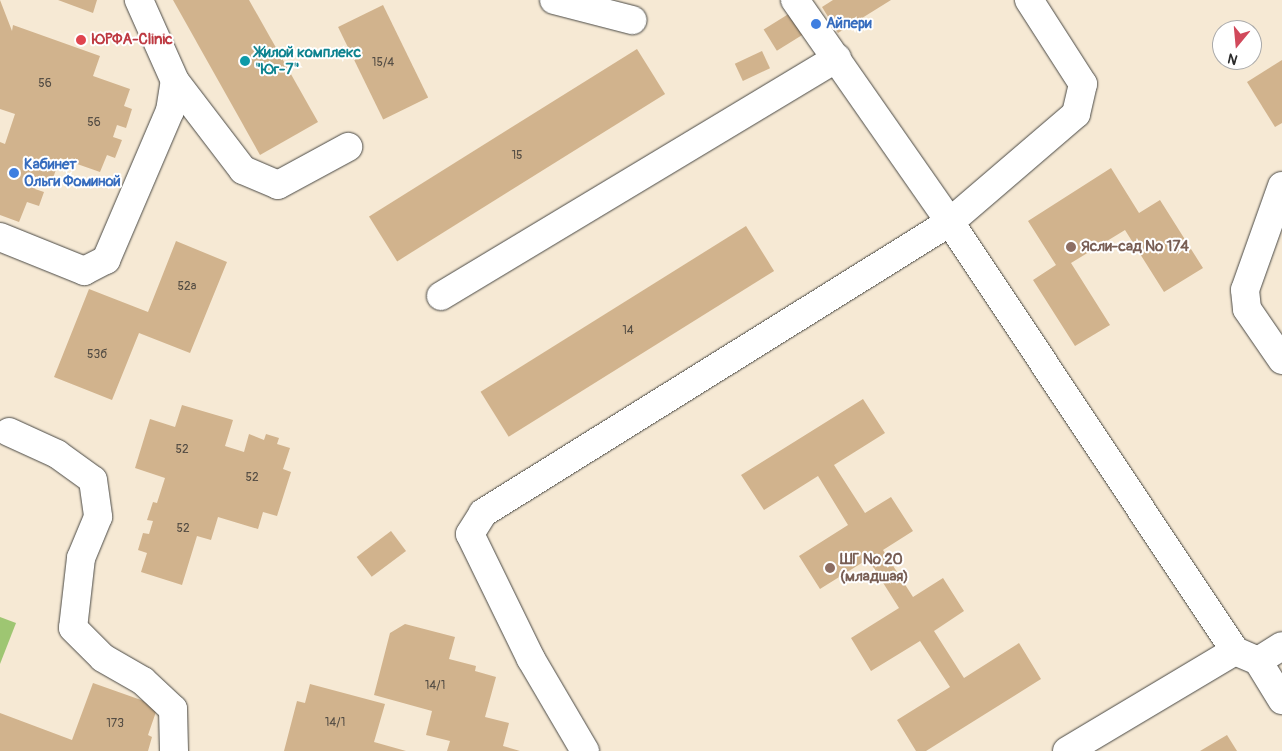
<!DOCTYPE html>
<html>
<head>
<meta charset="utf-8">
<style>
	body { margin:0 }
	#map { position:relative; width:1282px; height:751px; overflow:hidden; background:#f6e9d4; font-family:Pangolin,sans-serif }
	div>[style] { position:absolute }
	.green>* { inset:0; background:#9ec672 }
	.building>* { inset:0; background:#d1b38d; transform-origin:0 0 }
	.roads { filter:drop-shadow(0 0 1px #494844) drop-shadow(0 0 1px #494844) }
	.minor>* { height:28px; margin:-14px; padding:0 14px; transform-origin:14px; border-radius:14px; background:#fff }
	.dots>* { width:14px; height:14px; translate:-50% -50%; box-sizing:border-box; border:2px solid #fff; border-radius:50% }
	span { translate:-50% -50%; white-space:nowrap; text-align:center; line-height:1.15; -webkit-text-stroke:4px #fff; paint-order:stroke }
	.number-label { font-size:12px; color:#544d44 }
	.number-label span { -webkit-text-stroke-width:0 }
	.shop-label { font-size:15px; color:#366cbe; font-weight:700 }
	.left { translate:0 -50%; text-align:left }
	.health-label { font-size:15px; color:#be3a42; font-weight:700 }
	.culture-label { font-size:15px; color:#0d838f; font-weight:700 }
	.education-label { font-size:15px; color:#785e54; font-weight:700 }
	.north { position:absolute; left:1212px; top:20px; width:50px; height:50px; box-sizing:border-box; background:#fff; border:1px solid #aaa; border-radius:50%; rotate:197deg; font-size:14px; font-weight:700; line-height:20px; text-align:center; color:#2b2b2b }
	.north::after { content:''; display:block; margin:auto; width:18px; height:22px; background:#d1495b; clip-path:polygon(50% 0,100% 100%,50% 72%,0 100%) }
</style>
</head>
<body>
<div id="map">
	<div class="green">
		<div style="clip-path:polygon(0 617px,16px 623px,0 664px)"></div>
	</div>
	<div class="building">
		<div style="clip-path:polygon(0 0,12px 31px,13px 25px,100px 56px,93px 76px,130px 89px,124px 106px,132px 109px,126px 128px,117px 125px,113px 137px,122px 140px,115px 158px,107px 155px,100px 172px,60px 158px,52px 181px,40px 177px,35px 189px,44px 192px,39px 206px,27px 202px,19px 222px,0 215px,0 142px,5px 144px,15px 114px,0 109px)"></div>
		<div style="clip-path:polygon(58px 0,97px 0,93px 13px)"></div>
		<div style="clip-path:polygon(173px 0,249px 0,318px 122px,260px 155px)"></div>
		<div style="clip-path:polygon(833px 0,891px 0,838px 33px,822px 7px)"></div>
		<div style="left:383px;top:5px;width:103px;height:50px;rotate:64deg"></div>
		<div style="left:795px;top:10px;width:25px;height:37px;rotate:58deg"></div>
		<div style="left:637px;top:49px;width:53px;height:316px;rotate:58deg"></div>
		<div style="left:762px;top:51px;width:19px;height:30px;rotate:65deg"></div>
		<div style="clip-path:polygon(1282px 60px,1282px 123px,1275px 127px,1247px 82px)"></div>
		<div style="clip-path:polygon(1111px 168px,1139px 213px,1160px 200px,1203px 268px,1164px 292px,1125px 230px,1071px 263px,1110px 325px,1075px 346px,1033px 280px,1056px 265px,1028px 221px)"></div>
		<div style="left:746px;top:226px;width:53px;height:313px;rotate:58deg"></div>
		<div style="clip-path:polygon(176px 241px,227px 262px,190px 353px,139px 333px,112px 400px,54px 377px,89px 289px,148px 312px)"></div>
		<div style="clip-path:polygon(863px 399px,885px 433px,834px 465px,865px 513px,891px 497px,913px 531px,883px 550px,913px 597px,943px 578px,964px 611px,934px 631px,964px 678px,1019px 643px,1041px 679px,926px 751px,916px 751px,897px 720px,950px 687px,920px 641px,871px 671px,851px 638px,899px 608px,868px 559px,820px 589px,799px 556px,848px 525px,818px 476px,764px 510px,741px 475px)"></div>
		<div style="clip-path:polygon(182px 405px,233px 420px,225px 446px,244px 452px,249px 434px,264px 440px,266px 434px,279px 438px,277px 444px,290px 448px,283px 469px,291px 472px,277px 516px,263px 512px,258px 529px,218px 517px,211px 540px,197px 536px,182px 585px,141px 572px,147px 553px,138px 550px,143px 533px,149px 534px,153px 521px,147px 520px,153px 502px,157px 503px,165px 478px,135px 468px,150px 419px,175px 427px)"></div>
		<div style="left:391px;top:531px;width:25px;height:43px;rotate:53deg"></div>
		<div style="clip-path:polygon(405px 624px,455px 637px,449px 659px,476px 666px,475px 671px,496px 677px,485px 717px,509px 723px,503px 746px,520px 751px,447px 751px,450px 741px,426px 735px,432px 711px,374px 695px,390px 633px)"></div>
		<div style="clip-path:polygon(93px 683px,158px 706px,148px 735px,152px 737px,148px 751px,0 751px,0 713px,72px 740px)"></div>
		<div style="clip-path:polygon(310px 684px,385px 704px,374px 742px,406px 751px,284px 751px,297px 701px,305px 703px)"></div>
		<div style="clip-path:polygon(1227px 735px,1237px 751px,1200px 751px)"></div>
	</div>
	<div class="roads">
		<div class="minor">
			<div style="left:554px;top:0;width:81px;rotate:14.4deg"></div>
			<div style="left:795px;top:0;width:271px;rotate:55.1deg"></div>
			<div style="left:950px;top:222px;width:515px;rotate:56.4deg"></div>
			<div style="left:1235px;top:651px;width:25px;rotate:23deg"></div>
			<div style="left:1258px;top:661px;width:46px;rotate:58.4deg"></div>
			<div style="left:175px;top:81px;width:112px;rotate:52.6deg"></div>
			<div style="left:243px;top:170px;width:38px;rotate:23deg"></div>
			<div style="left:278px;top:185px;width:80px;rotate:-28.5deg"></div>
			<div style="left:1282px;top:186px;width:110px;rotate:109.6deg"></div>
			<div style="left:1245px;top:290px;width:19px;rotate:84deg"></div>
			<div style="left:1247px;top:309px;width:62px;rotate:55.5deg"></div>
			<div style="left:0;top:237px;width:91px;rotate:22deg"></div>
			<div style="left:84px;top:271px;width:25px;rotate:-27deg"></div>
			<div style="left:106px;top:260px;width:162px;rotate:-66.8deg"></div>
			<div style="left:170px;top:111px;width:30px;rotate:-81deg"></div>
			<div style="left:175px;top:81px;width:89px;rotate:-114deg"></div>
			<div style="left:441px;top:296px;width:462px;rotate:-31deg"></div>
			<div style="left:9px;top:432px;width:53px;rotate:24.6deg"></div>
			<div style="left:57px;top:454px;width:44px;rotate:35.8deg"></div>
			<div style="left:93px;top:480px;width:37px;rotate:82deg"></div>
			<div style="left:98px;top:517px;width:44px;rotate:112.5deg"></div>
			<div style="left:81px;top:558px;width:70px;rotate:96.5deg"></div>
			<div style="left:73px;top:628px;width:42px;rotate:45deg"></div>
			<div style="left:103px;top:658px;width:46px;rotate:29.9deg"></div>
			<div style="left:143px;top:681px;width:41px;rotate:43deg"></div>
			<div style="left:173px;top:709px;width:42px;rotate:88.6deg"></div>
			<div style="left:1258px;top:661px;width:28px;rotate:-32deg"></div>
			<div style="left:585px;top:751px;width:107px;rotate:-120.4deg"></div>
			<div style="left:531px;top:659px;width:139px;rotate:-116deg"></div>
			<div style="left:470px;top:534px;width:25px;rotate:-58deg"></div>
			<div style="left:483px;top:513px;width:550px;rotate:-31.93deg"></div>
			<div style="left:950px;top:222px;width:166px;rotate:-40.6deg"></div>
			<div style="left:1076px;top:114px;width:31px;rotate:-77deg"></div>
			<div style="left:1083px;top:84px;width:100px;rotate:-122.7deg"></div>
			<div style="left:1067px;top:751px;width:196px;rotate:-30.8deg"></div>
		</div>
	</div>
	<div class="dots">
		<div style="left:816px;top:24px;background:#3f7fe0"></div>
		<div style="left:81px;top:40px;background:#e0444e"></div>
		<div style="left:245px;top:61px;background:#0f9aa8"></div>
		<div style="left:14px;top:173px;background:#3f7fe0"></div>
		<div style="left:1071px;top:247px;background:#8d6e63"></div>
		<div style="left:830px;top:568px;background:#8d6e63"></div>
	</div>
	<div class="number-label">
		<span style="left:383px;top:63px">15/4</span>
		<span style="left:45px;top:84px">56</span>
		<span style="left:94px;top:123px">56</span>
		<span style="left:517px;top:156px">15</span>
		<span style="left:187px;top:287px">52а</span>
		<span style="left:628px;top:331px">14</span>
		<span style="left:97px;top:355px">53б</span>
		<span style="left:182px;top:450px">52</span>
		<span style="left:252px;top:478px">52</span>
		<span style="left:183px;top:529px">52</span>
		<span style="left:435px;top:686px">14/1</span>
		<span style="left:335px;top:723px">14/1</span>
		<span style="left:115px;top:724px">173</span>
	</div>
	<div class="shop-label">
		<span class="left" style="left:826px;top:24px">Айпери</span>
		<span class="left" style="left:24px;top:173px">Кабинет<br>Ольги Фоминой</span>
	</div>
	<div class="health-label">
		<span class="left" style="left:92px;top:40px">ЮРФА-Clinic</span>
	</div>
	<div class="culture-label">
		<span class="left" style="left:255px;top:61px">Жилой комплекс<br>"Юг-7"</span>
	</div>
	<div class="education-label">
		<span class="left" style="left:1081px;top:247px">Ясли-сад № 174</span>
		<span class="left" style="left:840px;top:568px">ШГ № 20<br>(младшая)</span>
	</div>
	<div class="north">N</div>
</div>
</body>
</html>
